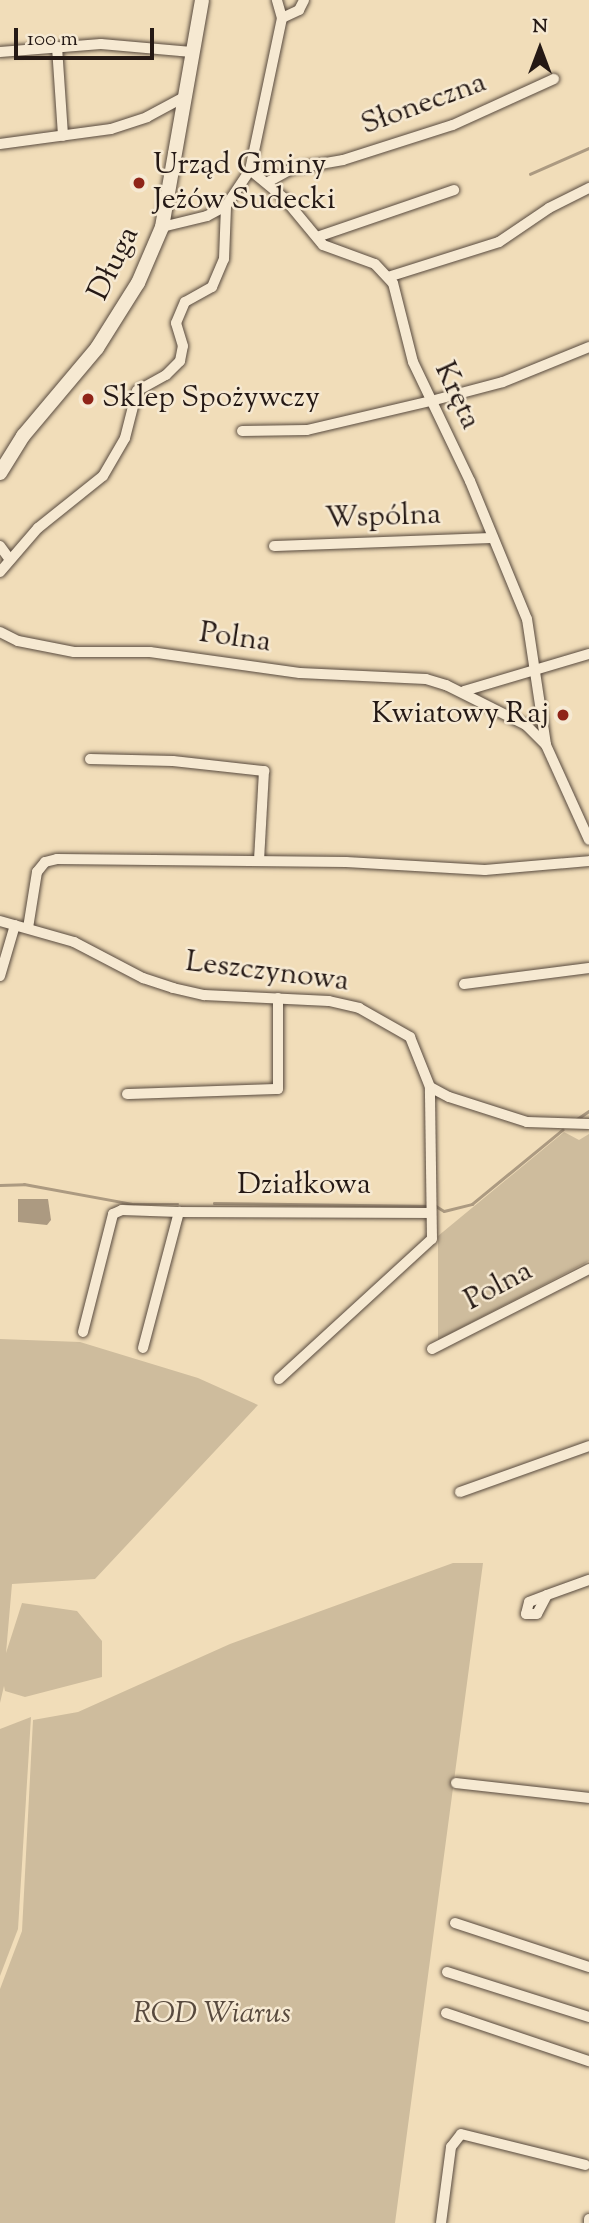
<!DOCTYPE html>
<html>
<head>
<meta charset="utf-8">
<style>
	body { margin:0 }
	#map { position:relative; width:589px; height:2223px; overflow:hidden; background:#f1ddb9; font-family:"Sorts Mill Goudy",serif }
	div>[style] { position:absolute }
	.green>* { inset:0; background:#cebc9d }
	.water>* { inset:0; background:#ac9a81 }
	.stream>* { height:2.5px; margin:-1.25px; padding:0 1.25px; transform-origin:1.25px; border-radius:1.25px; background:#ac9a81 }
	.roads { filter:drop-shadow(0 0 2px #584a3e) drop-shadow(0 0 2px #584a3e) }
	.street>* { height:10px; margin:-5px; padding:0 5px; transform-origin:5px; border-radius:5px; background:#f6e9d2 }
	.secondary>* { height:14px; margin:-7px; padding:0 7px; transform-origin:7px; border-radius:7px; background:#f6e9d2 }
	.dots>* { width:19px; height:19px; translate:-50% -50%; box-sizing:border-box; border:4px solid #f6e9d2; border-radius:50% }
	span { translate:-50% -50%; white-space:nowrap; text-align:center; line-height:1.15; -webkit-text-stroke:5px #f6e9d2; paint-order:stroke }
	.street-label { font-size:30px; color:#251915 }
	.poi-label { font-size:30px; color:#251915 }
	.left { translate:0 -50%; text-align:left }
	.right { translate:-100% -50%; text-align:right }
	.park-label { font-size:30px; color:#584a3e; font-style:italic }
	.north { position:absolute; left:505px; top:14px; width:70px; height:70px; -webkit-text-stroke:5px #f6e9d2; paint-order:stroke; rotate:0deg; font-size:19px; font-weight:700; line-height:28px; text-align:center; color:#251915 }
	.north::after { content:''; display:block; margin:auto; width:24px; height:32px; background:#251915; clip-path:polygon(50% 0,100% 100%,50% 72%,0 100%) }
	.scale { position:absolute; left:14px; top:28px; width:140px; height:32px; box-sizing:border-box; border:4px solid #251915; border-top:0; padding-left:9px; font-size:21px; line-height:24px; white-space:nowrap; color:#251915; -webkit-text-stroke:5px #f6e9d2; paint-order:stroke }
</style>
</head>
<body>
<div id="map">
	<div class="green">
		<div style="clip-path:polygon(564px 1132px,579px 1140px,589px 1134px,589px 1261px,438px 1340px,438px 1236px)"></div>
		<div style="clip-path:polygon(0 1339px,80px 1342px,198px 1378px,258px 1405px,95px 1579px,12px 1584px,6px 1653px,22px 1603px,77px 1611px,102px 1641px,102px 1677px,25px 1697px,5px 1691px,4px 1686px,0 1703px)"></div>
		<div style="clip-path:polygon(453px 1563px,483px 1563px,395px 2223px,0 2223px,0 1989px,22px 1931px,33px 1720px,78px 1712px,230px 1644px)"></div>
		<div style="clip-path:polygon(31px 1717px,18px 1929px,0 1976px,0 1729px)"></div>
	</div>
	<div class="water">
		<div style="clip-path:polygon(18px 1199px,48px 1199px,51px 1220px,47px 1225px,18px 1222px)"></div>
	</div>
	<div class="stream">
		<div style="left:530px;top:174px;width:64px;rotate:-23.8deg"></div>
		<div style="left:577px;top:1119px;width:14px;rotate:-34deg"></div>
		<div style="left:0;top:1185px;width:24px;rotate:-2deg"></div>
		<div style="left:24px;top:1184px;width:111px;rotate:10.4deg"></div>
		<div style="left:133px;top:1204px;width:45px"></div>
		<div style="left:214px;top:1203px;width:216px;rotate:0.8deg"></div>
		<div style="left:436px;top:1206px;width:9px;rotate:32deg"></div>
		<div style="left:444px;top:1211px;width:29px;rotate:-14deg"></div>
		<div style="left:472px;top:1204px;width:117px;rotate:-39.4deg"></div>
	</div>
	<div class="roads">
		<div class="street">
			<div style="left:282px;top:18px;width:19px;rotate:-25deg"></div>
			<div style="left:299px;top:10px;width:11px;rotate:-63deg"></div>
			<div style="left:57px;top:47px;width:89px;rotate:86.1deg"></div>
			<div style="left:0;top:52px;width:101px;rotate:-4.5deg"></div>
			<div style="left:101px;top:44px;width:91px;rotate:5deg"></div>
			<div style="left:0;top:144px;width:112px;rotate:-7.7deg"></div>
			<div style="left:111px;top:129px;width:38px;rotate:-18deg"></div>
			<div style="left:147px;top:117px;width:42px;rotate:-28.4deg"></div>
			<div style="left:250px;top:170px;width:44px;rotate:39.5deg"></div>
			<div style="left:284px;top:198px;width:61px;rotate:50.3deg"></div>
			<div style="left:323px;top:245px;width:55px;rotate:20.1deg"></div>
			<div style="left:375px;top:264px;width:26px;rotate:47deg"></div>
			<div style="left:393px;top:283px;width:81px;rotate:75.8deg"></div>
			<div style="left:413px;top:362px;width:132px;rotate:64.4deg"></div>
			<div style="left:470px;top:481px;width:149px;rotate:67.6deg"></div>
			<div style="left:527px;top:619px;width:127px;rotate:81.4deg"></div>
			<div style="left:268px;top:182px;width:26px;rotate:-29deg"></div>
			<div style="left:291px;top:169px;width:53px;rotate:-9.8deg"></div>
			<div style="left:343px;top:160px;width:115px;rotate:-17.7deg"></div>
			<div style="left:453px;top:125px;width:111px;rotate:-24.5deg"></div>
			<div style="left:162px;top:227px;width:46px;rotate:-13.7deg"></div>
			<div style="left:207px;top:216px;width:21px;rotate:-28deg"></div>
			<div style="left:226px;top:206px;width:43px;rotate:-56.3deg"></div>
			<div style="left:250px;top:170px;width:155px;rotate:-78.1deg"></div>
			<div style="left:282px;top:18px;width:19px;rotate:-106deg"></div>
			<div style="left:317px;top:237px;width:145px;rotate:-18.9deg"></div>
			<div style="left:388px;top:277px;width:116px;rotate:-17.5deg"></div>
			<div style="left:499px;top:242px;width:60px;rotate:-34.2deg"></div>
			<div style="left:549px;top:208px;width:45px;rotate:-26.6deg"></div>
			<div style="left:242px;top:431px;width:65px;rotate:-0.9deg"></div>
			<div style="left:307px;top:430px;width:127px;rotate:-13.2deg"></div>
			<div style="left:431px;top:401px;width:74px;rotate:-14.8deg"></div>
			<div style="left:503px;top:382px;width:93px;rotate:-22.1deg"></div>
			<div style="left:0;top:546px;width:17px;rotate:54deg"></div>
			<div style="left:274px;top:546px;width:219px;rotate:-2.1deg"></div>
			<div style="left:0;top:572px;width:58px;rotate:-49.2deg"></div>
			<div style="left:38px;top:528px;width:83px;rotate:-38.7deg"></div>
			<div style="left:103px;top:476px;width:44px;rotate:-59.9deg"></div>
			<div style="left:125px;top:438px;width:49px;rotate:-75.7deg"></div>
			<div style="left:137px;top:391px;width:33px;rotate:-29deg"></div>
			<div style="left:166px;top:375px;width:20px;rotate:-45deg"></div>
			<div style="left:180px;top:361px;width:15px;rotate:-79deg"></div>
			<div style="left:183px;top:346px;width:24px;rotate:-107deg"></div>
			<div style="left:176px;top:323px;width:23px;rotate:-67deg"></div>
			<div style="left:185px;top:302px;width:31px;rotate:-29deg"></div>
			<div style="left:212px;top:287px;width:30px;rotate:-67deg"></div>
			<div style="left:224px;top:259px;width:53px;rotate:-87.8deg"></div>
			<div style="left:0;top:632px;width:20px;rotate:27deg"></div>
			<div style="left:18px;top:641px;width:57px;rotate:11.1deg"></div>
			<div style="left:74px;top:652px;width:76px"></div>
			<div style="left:150px;top:652px;width:151px;rotate:8deg"></div>
			<div style="left:300px;top:673px;width:126px;rotate:2.7deg"></div>
			<div style="left:426px;top:679px;width:21px;rotate:17deg"></div>
			<div style="left:446px;top:685px;width:89px;rotate:26.6deg"></div>
			<div style="left:526px;top:725px;width:28px;rotate:45deg"></div>
			<div style="left:546px;top:745px;width:104px;rotate:65.6deg"></div>
			<div style="left:464px;top:691px;width:130px;rotate:-16.5deg"></div>
			<div style="left:90px;top:759px;width:83px;rotate:1.4deg"></div>
			<div style="left:173px;top:761px;width:92px;rotate:6.3deg"></div>
			<div style="left:264px;top:771px;width:90px;rotate:93.2deg"></div>
			<div style="left:0;top:921px;width:77px;rotate:15.8deg"></div>
			<div style="left:74px;top:942px;width:78px;rotate:27.6deg"></div>
			<div style="left:143px;top:978px;width:32px;rotate:18deg"></div>
			<div style="left:173px;top:988px;width:32px;rotate:13deg"></div>
			<div style="left:204px;top:995px;width:125px;rotate:2.7deg"></div>
			<div style="left:329px;top:1001px;width:31px;rotate:13deg"></div>
			<div style="left:359px;top:1008px;width:59px;rotate:29.6deg"></div>
			<div style="left:410px;top:1037px;width:54px;rotate:68.2deg"></div>
			<div style="left:430px;top:1087px;width:21px;rotate:28deg"></div>
			<div style="left:449px;top:1097px;width:82px;rotate:17.8deg"></div>
			<div style="left:527px;top:1122px;width:62px;rotate:1.8deg"></div>
			<div style="left:28px;top:928px;width:57px;rotate:-80.9deg"></div>
			<div style="left:37px;top:872px;width:13px;rotate:-51deg"></div>
			<div style="left:45px;top:862px;width:12px;rotate:-14deg"></div>
			<div style="left:57px;top:859px;width:289px;rotate:0.6deg"></div>
			<div style="left:346px;top:862px;width:139px;rotate:3.3deg"></div>
			<div style="left:485px;top:870px;width:104px;rotate:-4.9deg"></div>
			<div style="left:0;top:976px;width:53px;rotate:-73.6deg"></div>
			<div style="left:464px;top:984px;width:126px;rotate:-7.3deg"></div>
			<div style="left:127px;top:1094px;width:151px;rotate:-1.9deg"></div>
			<div style="left:278px;top:1089px;width:91px;rotate:-90deg"></div>
			<div style="left:83px;top:1332px;width:122px;rotate:-75.7deg"></div>
			<div style="left:113px;top:1214px;width:10px;rotate:-24deg"></div>
			<div style="left:122px;top:1210px;width:57px;rotate:2deg"></div>
			<div style="left:143px;top:1348px;width:141px;rotate:-75.2deg"></div>
			<div style="left:179px;top:1212px;width:251px;rotate:0.2deg"></div>
			<div style="left:432px;top:1349px;width:176px;rotate:-27deg"></div>
			<div style="left:279px;top:1379px;width:207px;rotate:-42.5deg"></div>
			<div style="left:432px;top:1239px;width:152px;rotate:-90.8deg"></div>
			<div style="left:460px;top:1492px;width:137px;rotate:-19.6deg"></div>
			<div style="left:547px;top:1595px;width:21px;rotate:118deg"></div>
			<div style="left:537px;top:1614px;width:11px;rotate:180deg"></div>
			<div style="left:526px;top:1614px;width:12px;rotate:-76deg"></div>
			<div style="left:529px;top:1602px;width:19px;rotate:-21deg"></div>
			<div style="left:547px;top:1595px;width:45px;rotate:-19.7deg"></div>
			<div style="left:456px;top:1783px;width:134px;rotate:6.4deg"></div>
			<div style="left:455px;top:1923px;width:141px;rotate:18.2deg"></div>
			<div style="left:447px;top:1972px;width:149px;rotate:17.6deg"></div>
			<div style="left:446px;top:2013px;width:151px;rotate:18.6deg"></div>
			<div style="left:441px;top:2223px;width:77px;rotate:-82.5deg"></div>
			<div style="left:451px;top:2147px;width:16px;rotate:-52deg"></div>
			<div style="left:461px;top:2134px;width:128px;rotate:14deg"></div>
			<div style="left:589px;top:2223px;width:4px;rotate:-90deg"></div>
		</div>
		<div class="secondary">
			<div style="left:0;top:473px;width:44px;rotate:-58.1deg"></div>
			<div style="left:23px;top:436px;width:115px;rotate:-49.9deg"></div>
			<div style="left:97px;top:348px;width:77px;rotate:-57.8deg"></div>
			<div style="left:138px;top:283px;width:61px;rotate:-66.8deg"></div>
			<div style="left:162px;top:227px;width:230px;rotate:-80deg"></div>
		</div>
	</div>
	<div class="dots">
		<div style="left:139px;top:183px;background:#8f2418"></div>
		<div style="left:88px;top:399px;background:#8f2418"></div>
		<div style="left:563px;top:715px;background:#8f2418"></div>
	</div>
	<div class="street-label">
		<span style="left:424px;top:105px;rotate:-20deg">Słoneczna</span>
		<span style="left:115px;top:264px;rotate:-64deg">Długa</span>
		<span style="left:456px;top:396px;rotate:65deg">Kręta</span>
		<span style="left:383px;top:518px;rotate:-2deg">Wspólna</span>
		<span style="left:235px;top:639px;rotate:8deg">Polna</span>
		<span style="left:267px;top:973px;rotate:7deg">Leszczynowa</span>
		<span style="left:304px;top:1186px">Działkowa</span>
		<span style="left:499px;top:1287px;rotate:-28deg">Polna</span>
	</div>
	<div class="poi-label">
		<span class="left" style="left:153px;top:183px">Urząd Gminy<br>Jeżów Sudecki</span>
		<span class="left" style="left:102px;top:399px">Sklep Spożywczy</span>
		<span class="right" style="left:549px;top:715px">Kwiatowy Raj</span>
	</div>
	<div class="park-label">
		<span style="left:212px;top:2015px">ROD Wiarus</span>
	</div>
	<div class="north">N</div>
	<div class="scale">100 m</div>
</div>
</body>
</html>
